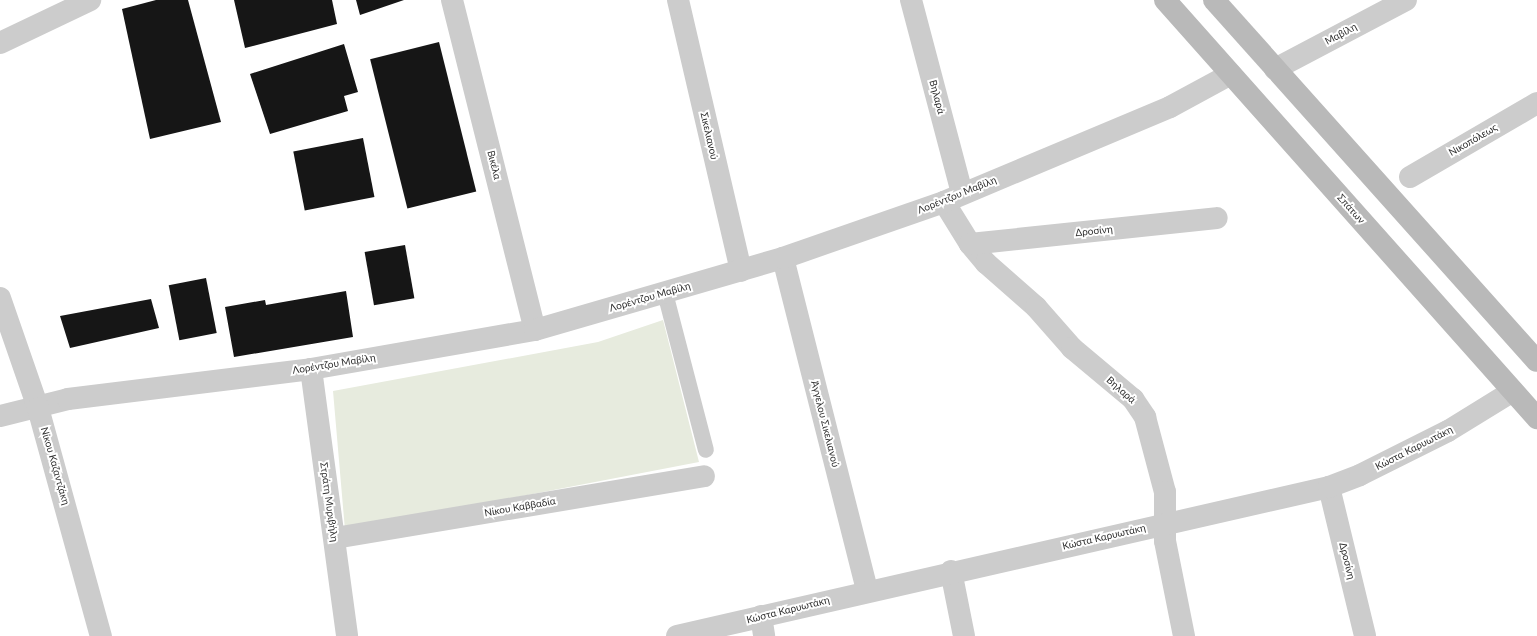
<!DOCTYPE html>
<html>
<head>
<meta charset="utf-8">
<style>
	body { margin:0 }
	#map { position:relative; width:1537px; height:636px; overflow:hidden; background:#fff; font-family:Lato,sans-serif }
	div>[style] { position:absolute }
	.green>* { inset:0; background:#e7ebde }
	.building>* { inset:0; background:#161616; transform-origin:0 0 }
	.service>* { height:16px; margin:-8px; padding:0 8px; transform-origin:8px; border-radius:8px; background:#ccc }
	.minor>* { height:22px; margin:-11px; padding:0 11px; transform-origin:11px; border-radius:11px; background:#ccc }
	.tertiary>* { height:22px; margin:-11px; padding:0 11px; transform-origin:11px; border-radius:11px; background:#ccc }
	.secondary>* { height:22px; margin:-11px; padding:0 11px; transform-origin:11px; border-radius:11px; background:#b9b9b9 }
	span { translate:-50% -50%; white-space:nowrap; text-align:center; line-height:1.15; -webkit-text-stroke:4px #fff; paint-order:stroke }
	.street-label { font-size:10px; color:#2f2f2f }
</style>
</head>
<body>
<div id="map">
	<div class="green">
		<div style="clip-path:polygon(663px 320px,699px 462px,345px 530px,333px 391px,598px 342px)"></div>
	</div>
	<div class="building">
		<div style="clip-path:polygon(156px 0,188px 0,221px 122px,150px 139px,122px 9px)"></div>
		<div style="clip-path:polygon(234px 0,332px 0,337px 24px,245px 48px)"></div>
		<div style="clip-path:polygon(356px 0,404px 0,360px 15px)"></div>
		<div style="left:439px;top:42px;width:154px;height:71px;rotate:76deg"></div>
		<div style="clip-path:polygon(344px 44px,358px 92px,344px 96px,348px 111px,270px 134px,250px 74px)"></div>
		<div style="left:363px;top:138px;width:60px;height:71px;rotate:79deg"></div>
		<div style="left:405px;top:245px;width:54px;height:41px;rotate:80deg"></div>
		<div style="left:206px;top:278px;width:56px;height:38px;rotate:79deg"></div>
		<div style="clip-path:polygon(346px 291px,353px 337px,234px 357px,225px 307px,265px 300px,266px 305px)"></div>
		<div style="clip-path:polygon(151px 299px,159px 328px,70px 348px,60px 316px)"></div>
	</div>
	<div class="service">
		<div style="left:665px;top:293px;width:162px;rotate:75.4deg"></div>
	</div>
	<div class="minor">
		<div style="left:452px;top:0;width:340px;rotate:75.9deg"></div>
		<div style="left:678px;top:0;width:278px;rotate:76.9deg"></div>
		<div style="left:911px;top:0;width:200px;rotate:75.2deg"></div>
		<div style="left:0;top:43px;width:100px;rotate:-25.5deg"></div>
		<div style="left:1275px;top:69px;width:148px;rotate:-27.8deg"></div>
		<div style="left:1410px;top:177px;width:147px;rotate:-30.2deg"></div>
		<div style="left:944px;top:202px;width:49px;rotate:58.2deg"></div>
		<div style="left:970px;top:244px;width:25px;rotate:50deg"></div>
		<div style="left:986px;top:263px;width:67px;rotate:41.3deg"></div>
		<div style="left:1036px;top:307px;width:55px;rotate:48.7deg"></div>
		<div style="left:1072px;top:348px;width:80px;rotate:39.9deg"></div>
		<div style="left:1133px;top:399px;width:22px;rotate:56deg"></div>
		<div style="left:1145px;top:417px;width:78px;rotate:75.1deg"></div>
		<div style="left:1165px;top:492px;width:49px;rotate:90deg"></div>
		<div style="left:1165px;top:541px;width:97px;rotate:78.7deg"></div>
		<div style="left:970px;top:244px;width:248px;rotate:-6deg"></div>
		<div style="left:783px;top:258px;width:343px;rotate:75.8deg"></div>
		<div style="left:311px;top:369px;width:269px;rotate:82.3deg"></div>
		<div style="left:0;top:416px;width:70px;rotate:-14deg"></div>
		<div style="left:68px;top:399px;width:245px;rotate:-7deg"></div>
		<div style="left:311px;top:369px;width:227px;rotate:-9.9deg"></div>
		<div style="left:535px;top:330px;width:258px;rotate:-16.2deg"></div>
		<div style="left:783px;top:258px;width:170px;rotate:-19.2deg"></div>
		<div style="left:944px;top:202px;width:245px;rotate:-22.8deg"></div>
		<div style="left:1170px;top:107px;width:69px;rotate:-28.4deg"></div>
		<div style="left:1329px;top:487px;width:153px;rotate:76.4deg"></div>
		<div style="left:335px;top:538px;width:374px;rotate:-9.5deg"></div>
		<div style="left:951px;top:571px;width:66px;rotate:78.7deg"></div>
		<div style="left:761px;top:616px;width:20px;rotate:81deg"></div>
		<div style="left:677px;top:636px;width:669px;rotate:-12.87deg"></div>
		<div style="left:1329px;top:487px;width:33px;rotate:-21deg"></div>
		<div style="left:1360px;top:475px;width:98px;rotate:-26.6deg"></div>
		<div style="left:1448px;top:431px;width:76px;rotate:-31.6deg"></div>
	</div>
	<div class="tertiary">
		<div style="left:0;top:298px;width:116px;rotate:70.9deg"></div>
		<div style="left:38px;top:408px;width:237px;rotate:74.6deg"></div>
	</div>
	<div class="secondary">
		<div style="left:1165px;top:0;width:560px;rotate:48.33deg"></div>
		<div style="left:1214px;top:0;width:484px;rotate:48.2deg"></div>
	</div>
	<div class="street-label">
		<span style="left:1341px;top:34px;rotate:-28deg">Μαβίλη</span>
		<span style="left:937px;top:97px;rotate:75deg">Βηλαρά</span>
		<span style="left:709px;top:136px;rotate:77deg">Σικελιανού</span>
		<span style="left:1473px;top:140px;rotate:-30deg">Νικοπόλεως</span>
		<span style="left:494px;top:165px;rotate:76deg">Βικέλα</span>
		<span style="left:957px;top:195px;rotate:-22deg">Λορέντζου Μαβίλη</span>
		<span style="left:1351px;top:209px;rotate:48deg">Σπάτων</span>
		<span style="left:1094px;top:231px;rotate:-6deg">Δροσίνη</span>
		<span style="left:650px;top:297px;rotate:-16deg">Λορέντζου Μαβίλη</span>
		<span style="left:334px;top:364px;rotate:-9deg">Λορέντζου Μαβίλη</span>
		<span style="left:1121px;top:390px;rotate:41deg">Βηλαρά</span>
		<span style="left:825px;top:424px;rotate:76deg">Άγγελου Σικελιανού</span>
		<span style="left:1414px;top:448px;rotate:-27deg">Κώστα Καρυωτάκη</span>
		<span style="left:55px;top:466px;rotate:74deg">Νίκου Καζαντζάκη</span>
		<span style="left:329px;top:502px;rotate:82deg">Στράτη Μυριβήλη</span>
		<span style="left:520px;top:507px;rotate:-10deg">Νίκου Καββαδία</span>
		<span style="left:1104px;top:537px;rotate:-13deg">Κώστα Καρυωτάκη</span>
		<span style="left:1347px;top:561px;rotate:76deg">Δροσίνη</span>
		<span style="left:788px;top:610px;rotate:-14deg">Κώστα Καρυωτάκη</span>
	</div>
</div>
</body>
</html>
